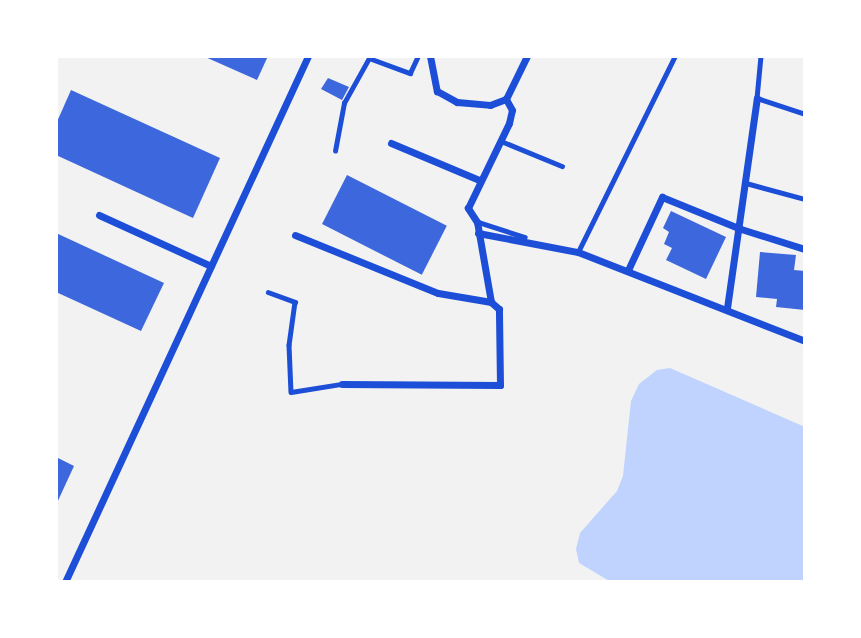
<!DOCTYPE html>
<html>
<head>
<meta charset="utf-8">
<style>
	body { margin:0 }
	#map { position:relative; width:861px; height:638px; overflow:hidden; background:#f2f2f2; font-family:Ubuntu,sans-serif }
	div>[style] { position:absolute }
	.water>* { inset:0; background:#bfd3fe }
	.building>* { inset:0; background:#3d67dc; transform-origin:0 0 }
	.service>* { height:4.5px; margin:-2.25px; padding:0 2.25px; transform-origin:2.25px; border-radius:2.25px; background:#1d4ed8 }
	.minor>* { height:7px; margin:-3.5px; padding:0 3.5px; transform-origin:3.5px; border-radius:3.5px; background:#1d4ed8 }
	span { translate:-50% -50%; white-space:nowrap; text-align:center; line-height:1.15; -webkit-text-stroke:5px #fff; paint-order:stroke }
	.frame { position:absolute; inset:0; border:58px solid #fff; pointer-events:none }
</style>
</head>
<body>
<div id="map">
	<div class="water">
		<div style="clip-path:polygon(670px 368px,805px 427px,805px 582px,611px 582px,579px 563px,576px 549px,580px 533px,617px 491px,623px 476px,631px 401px,639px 384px,657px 370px)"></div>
	</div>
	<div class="building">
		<div style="clip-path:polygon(203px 56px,268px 56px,257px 80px)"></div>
		<div style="clip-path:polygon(328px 78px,349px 87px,342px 100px,321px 89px)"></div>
		<div style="clip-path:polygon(71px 90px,220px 158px,193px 218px,56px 155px,56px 124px)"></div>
		<div style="left:347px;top:175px;width:112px;height:55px;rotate:27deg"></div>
		<div style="clip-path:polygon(671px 211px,726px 237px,706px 279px,666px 260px,672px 248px,664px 244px,669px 232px,663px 228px)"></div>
		<div style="clip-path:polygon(56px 233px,164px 283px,141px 331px,56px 292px)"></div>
		<div style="clip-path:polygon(760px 252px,796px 255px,794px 270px,805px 271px,805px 310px,776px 307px,777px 299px,756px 297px)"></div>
		<div style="clip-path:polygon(56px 457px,74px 466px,56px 505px)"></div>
	</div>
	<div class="service">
		<div style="left:761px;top:56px;width:42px;rotate:95.4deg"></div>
		<div style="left:757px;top:98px;width:51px;rotate:18.4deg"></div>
		<div style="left:501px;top:141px;width:66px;rotate:22.3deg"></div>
		<div style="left:335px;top:151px;width:49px;rotate:-79.4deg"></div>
		<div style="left:344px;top:103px;width:51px;rotate:-60.9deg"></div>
		<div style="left:369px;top:58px;width:44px;rotate:20.1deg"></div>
		<div style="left:410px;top:73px;width:19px;rotate:-65deg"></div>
		<div style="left:746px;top:183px;width:61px;rotate:15.2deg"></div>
		<div style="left:478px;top:222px;width:49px;rotate:17.7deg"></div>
		<div style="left:578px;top:252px;width:219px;rotate:-63.7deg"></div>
		<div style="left:268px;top:292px;width:29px;rotate:20deg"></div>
		<div style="left:295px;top:302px;width:43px;rotate:97.9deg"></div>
		<div style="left:289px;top:345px;width:47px;rotate:87.6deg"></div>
		<div style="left:291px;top:392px;width:51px;rotate:-9.1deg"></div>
	</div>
	<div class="minor">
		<div style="left:430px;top:56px;width:36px;rotate:79deg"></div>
		<div style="left:437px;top:91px;width:23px;rotate:29deg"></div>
		<div style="left:457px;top:102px;width:33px;rotate:5deg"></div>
		<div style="left:490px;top:105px;width:17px;rotate:-21deg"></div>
		<div style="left:506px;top:99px;width:48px;rotate:-64deg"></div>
		<div style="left:391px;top:143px;width:95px;rotate:22.8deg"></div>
		<div style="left:99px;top:215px;width:123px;rotate:24.5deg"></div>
		<div style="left:478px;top:233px;width:102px;rotate:10.8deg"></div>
		<div style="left:578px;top:252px;width:244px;rotate:21.4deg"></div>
		<div style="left:295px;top:235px;width:154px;rotate:22.1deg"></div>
		<div style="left:438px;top:293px;width:54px;rotate:9.6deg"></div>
		<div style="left:628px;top:270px;width:81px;rotate:-65deg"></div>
		<div style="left:662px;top:197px;width:85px;rotate:22.1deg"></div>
		<div style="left:741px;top:229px;width:67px;rotate:17.4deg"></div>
		<div style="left:491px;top:302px;width:81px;rotate:-99.9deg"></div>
		<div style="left:477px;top:222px;width:17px;rotate:-123deg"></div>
		<div style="left:468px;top:208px;width:94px;rotate:-64.2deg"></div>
		<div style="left:509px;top:123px;width:13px;rotate:-77deg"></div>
		<div style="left:512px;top:110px;width:13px;rotate:-119deg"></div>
		<div style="left:727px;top:308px;width:212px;rotate:-81.9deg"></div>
		<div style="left:342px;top:384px;width:158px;rotate:0.4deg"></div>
		<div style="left:500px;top:385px;width:76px;rotate:-90.8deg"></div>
		<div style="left:499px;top:309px;width:11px;rotate:-139deg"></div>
		<div style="left:65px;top:582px;width:579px;rotate:-65.2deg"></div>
	</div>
	<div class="frame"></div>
</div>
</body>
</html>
